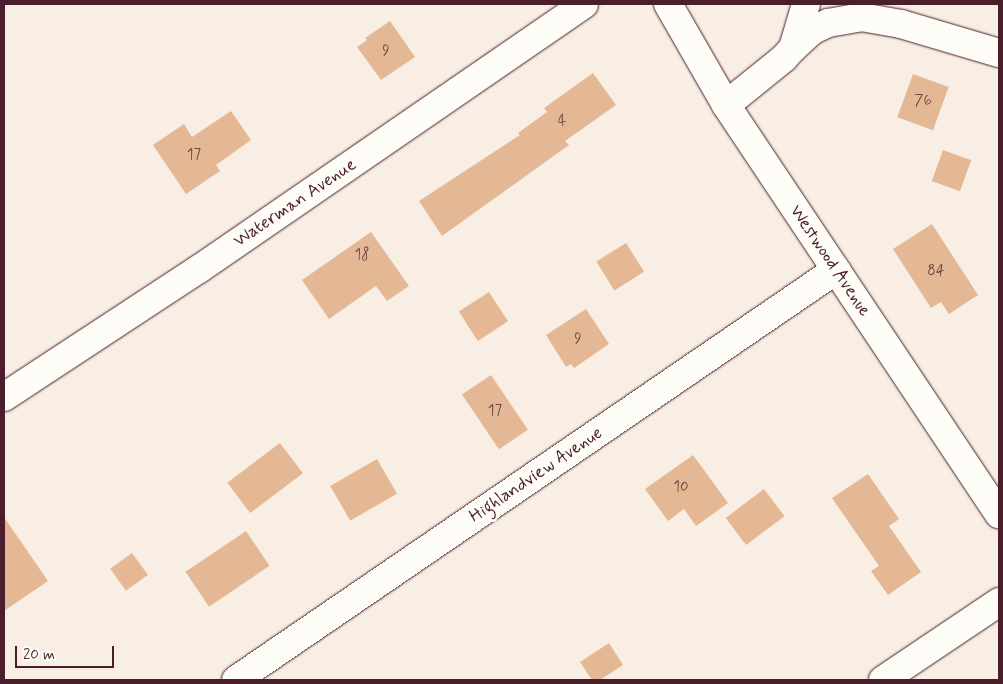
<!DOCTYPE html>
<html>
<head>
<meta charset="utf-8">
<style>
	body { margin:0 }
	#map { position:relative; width:1003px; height:684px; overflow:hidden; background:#f8eee3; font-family:Mynerve,sans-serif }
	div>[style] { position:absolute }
	.building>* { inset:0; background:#e4b894; transform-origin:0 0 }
	.roads { filter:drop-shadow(0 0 1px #4a1f2b) drop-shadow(0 0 1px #4a1f2b) }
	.minor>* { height:28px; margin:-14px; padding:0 14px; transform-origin:14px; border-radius:14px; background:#fdfcf7 }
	span { translate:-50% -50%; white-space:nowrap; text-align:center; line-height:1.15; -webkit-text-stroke:5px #fdfcf7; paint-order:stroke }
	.number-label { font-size:15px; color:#704545 }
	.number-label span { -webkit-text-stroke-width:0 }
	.street-label { font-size:18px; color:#4a1f2b }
	.frame { position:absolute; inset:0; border:5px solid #4a1f2b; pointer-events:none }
	.scale { position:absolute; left:15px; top:646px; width:99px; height:22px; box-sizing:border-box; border:2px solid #4a1f2b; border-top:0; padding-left:6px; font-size:15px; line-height:18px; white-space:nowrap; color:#4a1f2b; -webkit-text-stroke:4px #fdfcf7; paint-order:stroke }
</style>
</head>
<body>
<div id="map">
	<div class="building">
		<div style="clip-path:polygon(390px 21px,415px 57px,381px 80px,357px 47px,367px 40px,365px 38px)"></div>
		<div style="clip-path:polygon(593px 73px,616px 105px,565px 141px,569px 145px,442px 236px,419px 201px,520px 135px,518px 133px,547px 112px,544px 108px)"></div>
		<div style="left:913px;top:74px;width:38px;height:46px;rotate:20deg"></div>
		<div style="clip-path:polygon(231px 111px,251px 140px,216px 165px,220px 171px,186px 194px,153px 145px,184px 124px,192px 137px)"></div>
		<div style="left:943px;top:150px;width:30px;height:33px;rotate:20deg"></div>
		<div style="clip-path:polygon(932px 224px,978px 295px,949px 314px,941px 302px,931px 308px,893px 249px)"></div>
		<div style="clip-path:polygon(371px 232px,409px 286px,387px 301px,376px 286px,329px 319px,302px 280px)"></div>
		<div style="left:626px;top:243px;width:34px;height:35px;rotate:58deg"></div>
		<div style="left:489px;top:292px;width:35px;height:36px;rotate:57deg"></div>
		<div style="clip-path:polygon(586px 309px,609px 344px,574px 368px,571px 364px,566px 367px,546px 335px)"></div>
		<div style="left:491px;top:375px;width:66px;height:35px;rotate:56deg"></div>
		<div style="left:280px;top:443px;width:38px;height:66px;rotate:53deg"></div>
		<div style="clip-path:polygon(693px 455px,728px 503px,696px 526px,684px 509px,668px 521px,645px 489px)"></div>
		<div style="left:377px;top:459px;width:40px;height:54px;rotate:60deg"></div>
		<div style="clip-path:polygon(868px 474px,899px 519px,889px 526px,921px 572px,888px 595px,871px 571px,879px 566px,832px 498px)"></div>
		<div style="left:764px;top:489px;width:34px;height:48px;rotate:53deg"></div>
		<div style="clip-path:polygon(4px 517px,48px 581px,4px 611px)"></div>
		<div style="left:246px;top:531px;width:42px;height:73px;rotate:56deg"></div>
		<div style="left:132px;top:553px;width:27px;height:27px;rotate:54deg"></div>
		<div style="clip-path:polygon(609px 643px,623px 665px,600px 680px,592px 680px,580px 662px)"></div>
	</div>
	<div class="roads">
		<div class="minor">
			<div style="left:668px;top:4px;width:116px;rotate:60.1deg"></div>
			<div style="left:726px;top:105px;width:492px;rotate:56.3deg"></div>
			<div style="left:793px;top:48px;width:27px;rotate:-42deg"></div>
			<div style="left:813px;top:30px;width:17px;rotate:-25deg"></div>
			<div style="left:828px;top:23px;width:34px;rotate:-10deg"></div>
			<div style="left:861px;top:17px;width:41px;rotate:9.9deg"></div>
			<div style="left:901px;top:24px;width:102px;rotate:16.5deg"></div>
			<div style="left:726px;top:105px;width:75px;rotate:-39deg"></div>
			<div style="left:784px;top:58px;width:13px;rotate:-48deg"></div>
			<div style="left:793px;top:48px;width:46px;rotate:-73.5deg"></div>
			<div style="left:4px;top:397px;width:233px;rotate:-33.3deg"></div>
			<div style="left:199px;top:269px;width:467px;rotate:-34.5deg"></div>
			<div style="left:236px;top:680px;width:727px;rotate:-34.35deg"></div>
			<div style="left:883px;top:680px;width:140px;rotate:-33.9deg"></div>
		</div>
	</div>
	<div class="number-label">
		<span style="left:386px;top:52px">9</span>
		<span style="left:923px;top:102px">76</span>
		<span style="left:562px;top:122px">4</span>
		<span style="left:194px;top:156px">17</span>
		<span style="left:362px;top:256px">18</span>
		<span style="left:936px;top:272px">84</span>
		<span style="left:578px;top:340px">9</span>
		<span style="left:495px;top:412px">17</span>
		<span style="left:681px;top:488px">10</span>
	</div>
	<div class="street-label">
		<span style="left:295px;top:203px;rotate:-34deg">Waterman Avenue</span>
		<span style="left:830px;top:261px;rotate:56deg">Westwood Avenue</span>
		<span style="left:536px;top:475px;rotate:-34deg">Highlandview Avenue</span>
	</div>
	<div class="frame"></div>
	<div class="scale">20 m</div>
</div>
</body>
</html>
